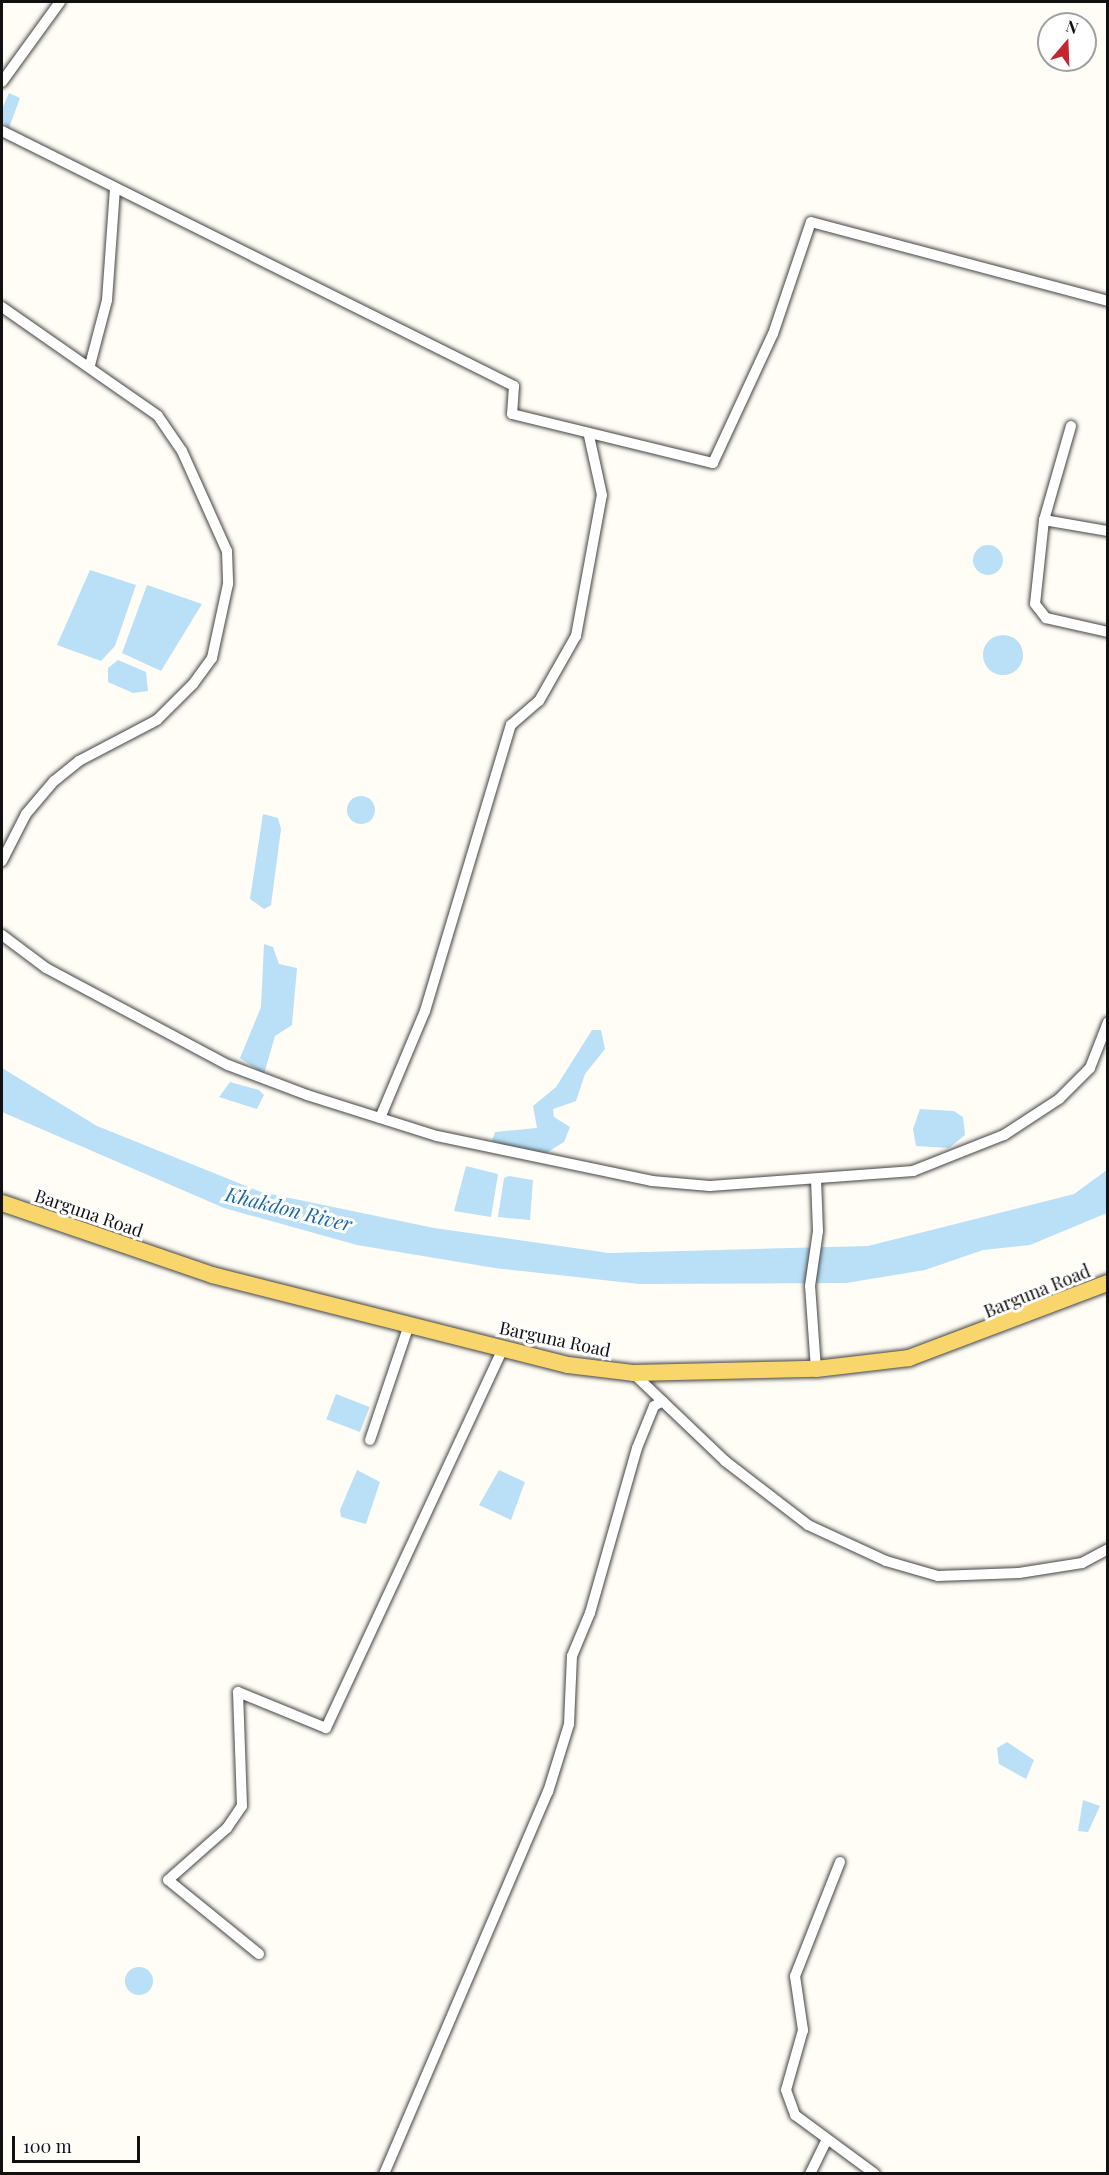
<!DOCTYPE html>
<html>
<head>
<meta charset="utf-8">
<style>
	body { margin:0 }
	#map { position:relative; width:1109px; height:2175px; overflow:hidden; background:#fffdf5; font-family:"Playfair Display",serif }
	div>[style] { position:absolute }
	.water>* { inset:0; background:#b9e0f7; transform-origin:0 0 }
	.round { border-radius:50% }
	.roads { filter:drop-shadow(0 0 2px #444) drop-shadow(0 0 2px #444) }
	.street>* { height:10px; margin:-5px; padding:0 5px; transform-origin:5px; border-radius:5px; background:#fff }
	.primary>* { height:16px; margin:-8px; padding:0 8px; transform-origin:8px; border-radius:8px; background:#f9d66b }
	span { translate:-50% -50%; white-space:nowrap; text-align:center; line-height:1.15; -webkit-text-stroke:6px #fff; paint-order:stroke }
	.street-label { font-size:18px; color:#111 }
	.water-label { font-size:20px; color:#1768a6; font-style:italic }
	.frame { position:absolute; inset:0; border:3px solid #111; pointer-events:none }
	.north { position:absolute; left:1037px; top:12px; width:60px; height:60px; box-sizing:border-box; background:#fff; border:2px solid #a0a0a0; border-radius:50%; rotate:19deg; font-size:16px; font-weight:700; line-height:24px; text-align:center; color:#111 }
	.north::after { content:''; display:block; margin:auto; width:21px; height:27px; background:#c4262e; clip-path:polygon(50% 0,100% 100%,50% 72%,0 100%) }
	.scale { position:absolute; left:12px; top:2136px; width:128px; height:27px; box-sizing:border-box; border:3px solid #111; border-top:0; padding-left:8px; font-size:18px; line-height:21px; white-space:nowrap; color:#111; -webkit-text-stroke:4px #fff; paint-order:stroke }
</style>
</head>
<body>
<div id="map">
	<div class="water">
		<div style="clip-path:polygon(9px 93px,20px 98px,9px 128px,2px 121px,2px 109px)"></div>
		<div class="round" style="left:973px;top:545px;width:30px;height:30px"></div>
		<div style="clip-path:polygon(90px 570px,136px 585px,115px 646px,101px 661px,57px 645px)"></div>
		<div style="clip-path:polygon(147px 585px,202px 604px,161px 671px,122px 653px)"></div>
		<div class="round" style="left:983px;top:635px;width:40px;height:40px"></div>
		<div style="clip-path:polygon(118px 660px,146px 672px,148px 691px,133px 693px,108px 682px,108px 668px)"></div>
		<div class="round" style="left:347px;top:796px;width:28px;height:28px"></div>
		<div style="clip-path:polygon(263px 814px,278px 818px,281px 829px,271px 905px,264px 909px,250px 899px)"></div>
		<div style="clip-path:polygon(264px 944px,273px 947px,279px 964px,297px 968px,292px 1025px,275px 1036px,264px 1074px,240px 1058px,261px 1007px)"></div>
		<div style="clip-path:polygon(592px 1030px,601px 1030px,605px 1049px,585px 1074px,576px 1101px,553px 1109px,554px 1117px,570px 1127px,564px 1142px,543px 1155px,492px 1141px,495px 1132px,537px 1128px,533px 1106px,556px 1087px)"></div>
		<div style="clip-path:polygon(2px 1068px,97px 1126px,261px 1192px,434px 1228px,609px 1253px,868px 1246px,1074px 1194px,1107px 1170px,1107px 1213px,1030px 1245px,983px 1250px,925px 1270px,846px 1283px,639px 1284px,495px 1268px,357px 1245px,224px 1208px,2px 1112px)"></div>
		<div style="clip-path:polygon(230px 1082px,259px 1090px,264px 1095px,257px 1109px,219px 1097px)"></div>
		<div style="clip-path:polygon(920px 1109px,954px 1111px,963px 1117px,965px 1135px,949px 1148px,916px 1146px,913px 1129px)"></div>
		<div style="clip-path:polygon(466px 1166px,498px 1174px,491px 1217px,454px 1211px)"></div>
		<div style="clip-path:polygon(509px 1176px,533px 1180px,530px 1220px,498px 1217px,504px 1178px)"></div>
		<div style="left:336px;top:1394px;width:36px;height:27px;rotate:21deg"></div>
		<div style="clip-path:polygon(357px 1470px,380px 1482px,366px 1524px,341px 1517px,340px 1510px)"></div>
		<div style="clip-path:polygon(499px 1470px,525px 1482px,511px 1520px,479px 1505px)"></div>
		<div style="clip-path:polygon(1007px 1742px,1034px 1760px,1026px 1779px,999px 1764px,997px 1748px)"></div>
		<div style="clip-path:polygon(1083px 1800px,1100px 1806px,1088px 1832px,1078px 1831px)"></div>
		<div class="round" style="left:125px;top:1967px;width:28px;height:28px"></div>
	</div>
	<div class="roads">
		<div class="street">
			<div style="left:2px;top:82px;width:99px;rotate:-54.1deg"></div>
			<div style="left:2px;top:131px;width:572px;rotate:26.48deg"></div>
			<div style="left:514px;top:386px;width:28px;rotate:94deg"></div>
			<div style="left:512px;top:414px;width:207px;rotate:13.7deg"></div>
			<div style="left:713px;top:463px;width:142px;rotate:-65.1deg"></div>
			<div style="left:773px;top:334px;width:118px;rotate:-71.3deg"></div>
			<div style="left:811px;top:222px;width:307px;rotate:14.9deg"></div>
			<div style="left:2px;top:307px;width:190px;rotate:34.9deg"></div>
			<div style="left:158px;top:416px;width:42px;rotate:55.6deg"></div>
			<div style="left:182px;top:451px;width:110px;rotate:65.8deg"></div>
			<div style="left:227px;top:551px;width:33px;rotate:88deg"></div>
			<div style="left:228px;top:584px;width:76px;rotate:102.2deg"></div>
			<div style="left:212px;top:658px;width:32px;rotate:126deg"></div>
			<div style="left:193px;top:684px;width:51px;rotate:135deg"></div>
			<div style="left:157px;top:720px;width:88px;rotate:152.3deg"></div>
			<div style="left:79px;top:761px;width:32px;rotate:141deg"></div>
			<div style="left:54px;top:781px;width:43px;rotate:130.3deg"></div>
			<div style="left:26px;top:814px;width:53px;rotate:117.1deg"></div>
			<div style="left:90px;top:365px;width:67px;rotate:-75.3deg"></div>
			<div style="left:107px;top:300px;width:112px;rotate:-85.9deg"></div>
			<div style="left:1071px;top:426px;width:98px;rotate:106deg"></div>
			<div style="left:1044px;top:520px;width:84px;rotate:96.1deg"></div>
			<div style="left:1035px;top:604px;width:18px;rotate:52deg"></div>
			<div style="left:1046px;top:618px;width:64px;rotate:12.7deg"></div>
			<div style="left:1044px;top:520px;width:65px;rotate:9.8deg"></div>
			<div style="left:2px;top:935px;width:55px;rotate:36.9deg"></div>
			<div style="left:46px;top:968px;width:206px;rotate:28.1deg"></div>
			<div style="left:228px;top:1065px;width:85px;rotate:20.8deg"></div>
			<div style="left:307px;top:1095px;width:136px;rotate:17.5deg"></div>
			<div style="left:437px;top:1136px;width:220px;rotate:11.8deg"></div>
			<div style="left:652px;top:1181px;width:58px;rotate:4.9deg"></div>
			<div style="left:710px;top:1186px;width:204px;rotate:-4.2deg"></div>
			<div style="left:913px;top:1171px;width:98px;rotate:-21.6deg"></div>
			<div style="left:1004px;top:1135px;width:66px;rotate:-33.2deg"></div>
			<div style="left:1059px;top:1099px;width:44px;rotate:-45deg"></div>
			<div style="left:1090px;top:1068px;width:49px;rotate:-68.6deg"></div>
			<div style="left:380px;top:1118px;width:116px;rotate:-67.2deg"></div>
			<div style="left:425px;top:1011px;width:299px;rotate:-73.3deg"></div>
			<div style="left:511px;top:725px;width:37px;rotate:-41deg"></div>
			<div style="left:539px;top:701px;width:75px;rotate:-60.4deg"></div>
			<div style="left:576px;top:636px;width:143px;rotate:-79.6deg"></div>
			<div style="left:602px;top:495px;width:60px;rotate:-102.4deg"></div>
			<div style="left:816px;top:1369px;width:83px;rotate:-94.1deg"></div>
			<div style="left:810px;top:1286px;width:56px;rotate:-81.7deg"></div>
			<div style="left:818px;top:1231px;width:51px;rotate:-92.2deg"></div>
			<div style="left:633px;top:1373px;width:127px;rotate:43.7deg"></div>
			<div style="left:725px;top:1461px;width:105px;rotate:37.6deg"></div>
			<div style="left:808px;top:1525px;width:86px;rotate:24.8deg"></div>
			<div style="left:886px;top:1561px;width:54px;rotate:16.1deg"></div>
			<div style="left:938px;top:1576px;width:81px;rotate:-2.1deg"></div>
			<div style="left:1019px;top:1573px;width:64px;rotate:-9deg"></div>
			<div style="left:1082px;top:1563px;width:30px;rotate:-28deg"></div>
			<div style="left:370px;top:1440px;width:121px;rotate:-71.3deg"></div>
			<div style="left:840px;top:1862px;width:123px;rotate:111.5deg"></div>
			<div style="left:795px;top:1976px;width:55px;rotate:81.6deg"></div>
			<div style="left:803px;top:2030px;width:62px;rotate:105.8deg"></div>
			<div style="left:786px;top:2090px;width:27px;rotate:70deg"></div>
			<div style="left:795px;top:2115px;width:99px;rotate:36.4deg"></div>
			<div style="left:259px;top:1954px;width:117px;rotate:-140.9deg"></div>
			<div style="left:168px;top:1880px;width:79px;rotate:-41.4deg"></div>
			<div style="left:227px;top:1828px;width:27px;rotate:-56deg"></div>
			<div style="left:242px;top:1806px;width:114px;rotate:-92deg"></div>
			<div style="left:238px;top:1692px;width:95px;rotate:22.2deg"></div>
			<div style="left:326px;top:1728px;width:418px;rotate:-65deg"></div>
			<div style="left:384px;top:2174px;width:416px;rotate:-66.8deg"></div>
			<div style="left:548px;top:1792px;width:71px;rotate:-72.8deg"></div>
			<div style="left:569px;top:1724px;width:68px;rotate:-87.5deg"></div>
			<div style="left:572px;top:1656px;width:47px;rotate:-67.3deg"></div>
			<div style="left:590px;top:1613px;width:172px;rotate:-74.1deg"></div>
			<div style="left:637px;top:1448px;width:45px;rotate:-68deg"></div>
			<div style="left:654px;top:1406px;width:10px;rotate:-29deg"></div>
			<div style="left:810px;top:2174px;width:39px;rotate:-64deg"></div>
		</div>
		<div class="primary">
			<div style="left:2px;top:1203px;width:222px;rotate:18.9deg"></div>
			<div style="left:212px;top:1275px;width:367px;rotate:14.2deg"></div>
			<div style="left:568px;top:1365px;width:65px;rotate:7deg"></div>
			<div style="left:633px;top:1373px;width:183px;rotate:-1.3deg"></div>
			<div style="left:816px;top:1369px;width:94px;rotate:-6.7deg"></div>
			<div style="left:909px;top:1358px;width:213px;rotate:-20.7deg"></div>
		</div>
	</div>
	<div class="street-label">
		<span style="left:89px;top:1213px;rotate:19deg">Barguna Road</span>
		<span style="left:1037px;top:1291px;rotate:-22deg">Barguna Road</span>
		<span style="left:555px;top:1339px;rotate:12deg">Barguna Road</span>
	</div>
	<div class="water-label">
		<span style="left:289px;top:1208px;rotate:14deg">Khakdon River</span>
	</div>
	<div class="frame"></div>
	<div class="north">N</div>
	<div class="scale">100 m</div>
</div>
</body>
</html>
